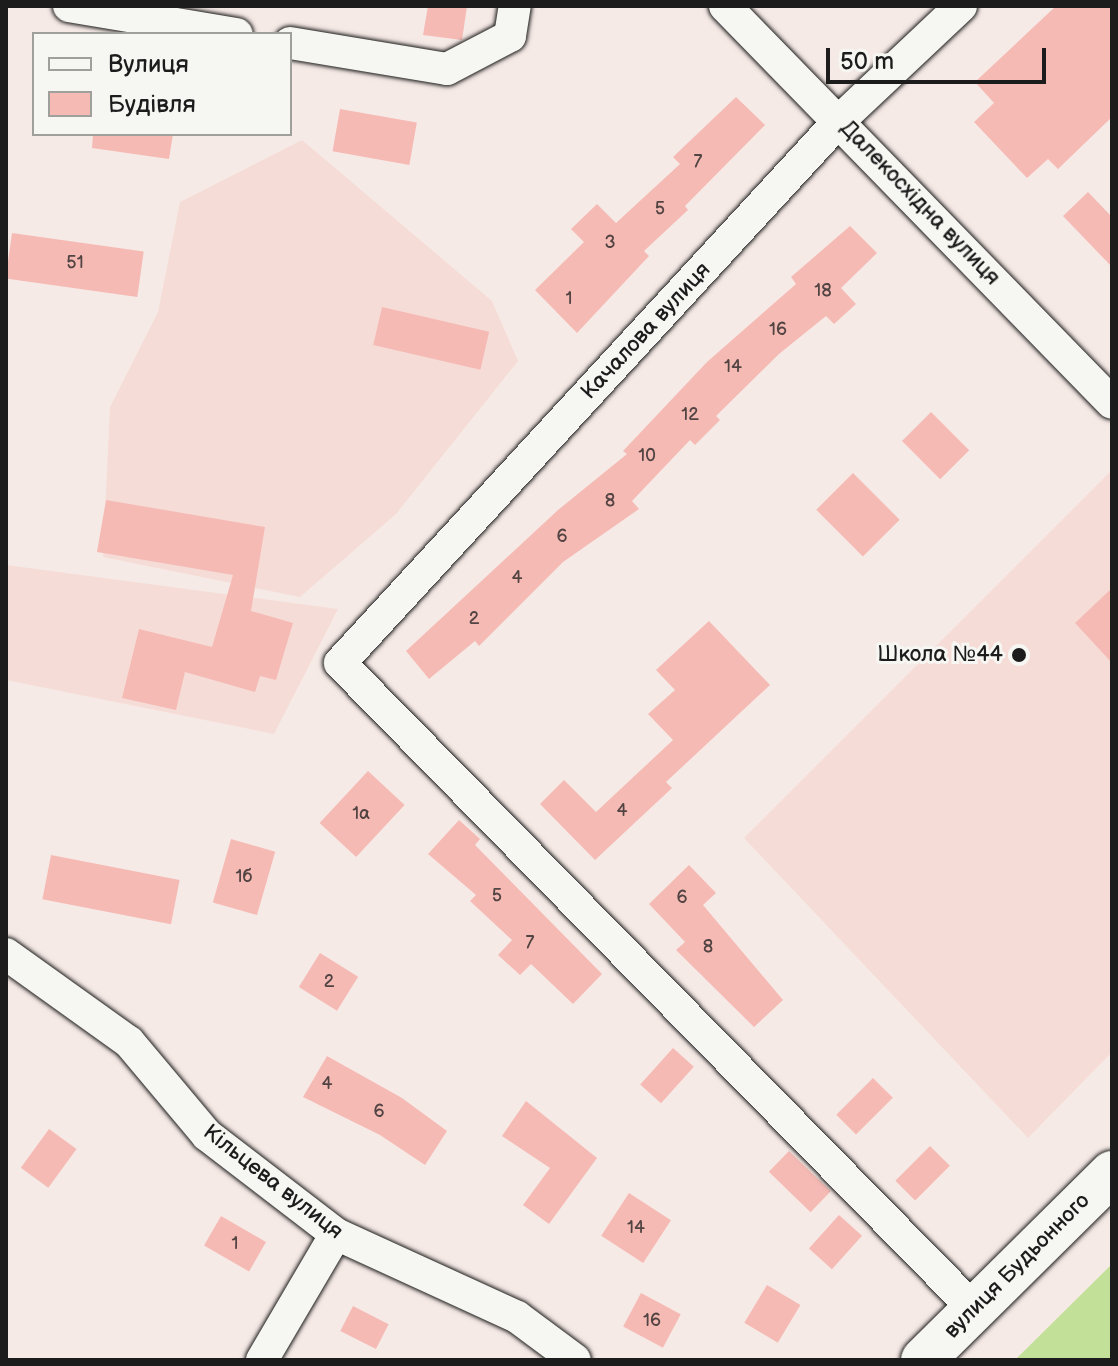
<!DOCTYPE html>
<html>
<head>
<meta charset="utf-8">
<style>
	body { margin:0 }
	#map { position:relative; width:1118px; height:1366px; overflow:hidden; background:#f6eae6; font-family:"Balsamiq Sans",sans-serif }
	div>[style] { position:absolute }
	.built>* { inset:0; background:#f6dcd7 }
	.green>* { inset:0; background:#c2e098 }
	.building>* { inset:0; background:#f6bab5; transform-origin:0 0 }
	.roads { filter:drop-shadow(0 0 2px #1c1c1c) drop-shadow(0 0 2px #1c1c1c) }
	.street>* { height:32px; margin:-16px; padding:0 16px; transform-origin:16px; border-radius:16px; background:#f6f6f2 }
	.secondary>* { height:44px; margin:-22px; padding:0 22px; transform-origin:22px; border-radius:22px; background:#f6f6f2 }
	.dots>* { width:22px; height:22px; translate:-50% -50%; box-sizing:border-box; border:4px solid #f6f6f2; border-radius:50% }
	span { translate:-50% -50%; white-space:nowrap; text-align:center; line-height:1.15; -webkit-text-stroke:6px #f6f6f2; paint-order:stroke }
	.number-label { font-size:18px; color:#524442 }
	.number-label span { -webkit-text-stroke-width:0 }
	.street-label { font-size:22px; color:#1c1c1c }
	.poi-label { font-size:22px; color:#1c1c1c }
	.right { translate:-100% -50%; text-align:right }
	.frame { position:absolute; inset:0; border:8px solid #1c1c1c; pointer-events:none }
	.legend { position:absolute; left:32px; top:32px; width:260px; height:104px; box-sizing:border-box; background:#f6f6f2; border:2px solid #9f9f9c; margin:0; padding:10px 14px; list-style:none; font-size:24px; color:#1c1c1c }
	.legend li { display:flex; align-items:center; gap:16px; height:40px }
	.legend b { width:40px; border:2px solid #9f9f9c }
	.scale { position:absolute; left:826px; top:48px; width:220px; height:36px; box-sizing:border-box; border:4px solid #1c1c1c; border-top:0; padding-left:10px; font-size:24px; line-height:28px; white-space:nowrap; color:#1c1c1c; -webkit-text-stroke:6px #f6f6f2; paint-order:stroke }
</style>
</head>
<body>
<div id="map">
	<div class="built">
		<div style="clip-path:polygon(302px 140px,492px 301px,518px 361px,396px 514px,300px 597px,103px 557px,110px 407px,158px 312px,180px 202px)"></div>
		<div style="clip-path:polygon(1111px 471px,1112px 1052px,1028px 1138px,744px 838px)"></div>
		<div style="clip-path:polygon(6px 565px,338px 609px,274px 734px,6px 680px)"></div>
	</div>
	<div class="green">
		<div style="clip-path:polygon(1112px 1264px,1112px 1360px,1015px 1360px)"></div>
	</div>
	<div class="building">
		<div style="clip-path:polygon(428px 6px,467px 6px,462px 40px,423px 35px)"></div>
		<div style="clip-path:polygon(1056px 6px,1112px 6px,1112px 117px,1058px 169px,1048px 159px,1027px 178px,974px 122px,994px 103px,975px 82px)"></div>
		<div style="clip-path:polygon(736px 97px,765px 125px,685px 206px,688px 210px,644px 251px,649px 256px,577px 333px,535px 290px,584px 242px,571px 229px,597px 204px,616px 223px,680px 164px,673px 157px)"></div>
		<div style="left:340px;top:109px;width:78px;height:43px;rotate:10deg"></div>
		<div style="clip-path:polygon(93px 134px,173px 134px,169px 159px,92px 148px)"></div>
		<div style="clip-path:polygon(1088px 192px,1112px 217px,1112px 267px,1063px 216px)"></div>
		<div style="clip-path:polygon(850px 226px,877px 253px,841px 288px,856px 304px,834px 324px,826px 316px,779px 354px,716px 416px,720px 420px,695px 445px,690px 440px,632px 501px,639px 509px,563px 562px,479px 646px,475px 641px,429px 679px,406px 651px,558px 510px,627px 454px,623px 451px,707px 362px,796px 284px,791px 277px)"></div>
		<div style="left:12px;top:233px;width:133px;height:46px;rotate:8deg"></div>
		<div style="left:382px;top:307px;width:110px;height:39px;rotate:13deg"></div>
		<div style="left:931px;top:412px;width:54px;height:41px;rotate:45deg"></div>
		<div style="left:853px;top:473px;width:66px;height:52px;rotate:45deg"></div>
		<div style="clip-path:polygon(106px 500px,265px 527px,251px 611px,293px 623px,276px 680px,260px 676px,255px 692px,185px 672px,176px 710px,122px 698px,139px 629px,212px 647px,233px 575px,97px 552px)"></div>
		<div style="clip-path:polygon(1112px 588px,1112px 663px,1075px 623px)"></div>
		<div style="clip-path:polygon(709px 621px,770px 685px,666px 782px,672px 788px,595px 860px,540px 804px,564px 780px,596px 812px,673px 740px,648px 714px,675px 690px,656px 670px)"></div>
		<div style="left:368px;top:771px;width:50px;height:71px;rotate:43deg"></div>
		<div style="clip-path:polygon(459px 820px,480px 839px,475px 845px,602px 974px,573px 1004px,531px 964px,520px 975px,498px 955px,512px 940px,470px 901px,476px 895px,428px 854px)"></div>
		<div style="left:231px;top:839px;width:46px;height:66px;rotate:16deg"></div>
		<div style="left:51px;top:855px;width:131px;height:45px;rotate:11deg"></div>
		<div style="clip-path:polygon(689px 865px,716px 893px,703px 905px,783px 1000px,754px 1027px,676px 950px,685px 942px,649px 904px)"></div>
		<div style="left:320px;top:953px;width:45px;height:40px;rotate:32deg"></div>
		<div style="left:673px;top:1048px;width:28px;height:49px;rotate:42deg"></div>
		<div style="clip-path:polygon(327px 1056px,402px 1098px,447px 1131px,425px 1165px,380px 1135px,303px 1097px)"></div>
		<div style="left:873px;top:1078px;width:28px;height:52px;rotate:45deg"></div>
		<div style="clip-path:polygon(526px 1101px,597px 1158px,549px 1224px,523px 1205px,550px 1168px,502px 1136px)"></div>
		<div style="left:49px;top:1129px;width:34px;height:48px;rotate:36deg"></div>
		<div style="left:930px;top:1146px;width:28px;height:49px;rotate:45deg"></div>
		<div style="left:789px;top:1151px;width:58px;height:29px;rotate:44deg"></div>
		<div style="left:629px;top:1193px;width:50px;height:51px;rotate:33deg"></div>
		<div style="left:839px;top:1215px;width:31px;height:45px;rotate:42deg"></div>
		<div style="left:221px;top:1216px;width:52px;height:34px;rotate:30deg"></div>
		<div style="left:767px;top:1285px;width:39px;height:44px;rotate:31deg"></div>
		<div style="left:641px;top:1293px;width:45px;height:38px;rotate:28deg"></div>
		<div style="left:353px;top:1306px;width:40px;height:28px;rotate:27deg"></div>
	</div>
	<div class="roads">
		<div class="street">
			<div style="left:69px;top:6px;width:170px;rotate:9.5deg"></div>
			<div style="left:725px;top:6px;width:554px;rotate:45.73deg"></div>
			<div style="left:961px;top:6px;width:166px;rotate:136.7deg"></div>
			<div style="left:840px;top:120px;width:738px;rotate:132.64deg"></div>
			<div style="left:340px;top:663px;width:905px;rotate:45.54deg"></div>
			<div style="left:290px;top:43px;width:159px;rotate:9.4deg"></div>
			<div style="left:447px;top:69px;width:71px;rotate:-27.6deg"></div>
			<div style="left:510px;top:36px;width:30px;rotate:-81deg"></div>
			<div style="left:6px;top:954px;width:151px;rotate:35.6deg"></div>
			<div style="left:129px;top:1042px;width:121px;rotate:50deg"></div>
			<div style="left:207px;top:1135px;width:163px;rotate:37.5deg"></div>
			<div style="left:336px;top:1234px;width:199px;rotate:24.6deg"></div>
			<div style="left:517px;top:1317px;width:72px;rotate:36.6deg"></div>
			<div style="left:262px;top:1360px;width:146px;rotate:-59.6deg"></div>
		</div>
		<div class="secondary">
			<div style="left:923px;top:1360px;width:266px;rotate:-44.7deg"></div>
		</div>
	</div>
	<div class="dots">
		<div style="left:1019px;top:655px;background:#1c1c1c"></div>
	</div>
	<div class="number-label">
		<span style="left:698px;top:162px">7</span>
		<span style="left:660px;top:209px">5</span>
		<span style="left:610px;top:243px">3</span>
		<span style="left:75px;top:263px">51</span>
		<span style="left:823px;top:291px">18</span>
		<span style="left:569px;top:299px">1</span>
		<span style="left:778px;top:330px">16</span>
		<span style="left:733px;top:367px">14</span>
		<span style="left:690px;top:415px">12</span>
		<span style="left:647px;top:456px">10</span>
		<span style="left:610px;top:501px">8</span>
		<span style="left:562px;top:537px">6</span>
		<span style="left:517px;top:578px">4</span>
		<span style="left:474px;top:619px">2</span>
		<span style="left:622px;top:811px">4</span>
		<span style="left:361px;top:814px">1а</span>
		<span style="left:244px;top:877px">1б</span>
		<span style="left:497px;top:896px">5</span>
		<span style="left:682px;top:898px">6</span>
		<span style="left:530px;top:943px">7</span>
		<span style="left:708px;top:947px">8</span>
		<span style="left:329px;top:982px">2</span>
		<span style="left:327px;top:1084px">4</span>
		<span style="left:379px;top:1112px">6</span>
		<span style="left:636px;top:1228px">14</span>
		<span style="left:235px;top:1244px">1</span>
		<span style="left:652px;top:1321px">16</span>
	</div>
	<div class="street-label">
		<span style="left:920px;top:203px;rotate:46deg">Далекосхідна вулиця</span>
		<span style="left:646px;top:331px;rotate:-47deg">Качалова вулиця</span>
		<span style="left:273px;top:1182px;rotate:38deg">Кільцева вулиця</span>
		<span style="left:1017px;top:1266px;rotate:-45deg">вулиця Будьонного</span>
	</div>
	<div class="poi-label">
		<span class="right" style="left:1003px;top:655px">Школа №44</span>
	</div>
	<div class="frame"></div>
	<ul class="legend">
	<li><b style="height:10px;background:#f6f6f2"></b>Вулиця</li>
	<li><b style="height:22px;background:#f6bab5"></b>Будівля</li>
	</ul>
	<div class="scale">50 m</div>
</div>
</body>
</html>
